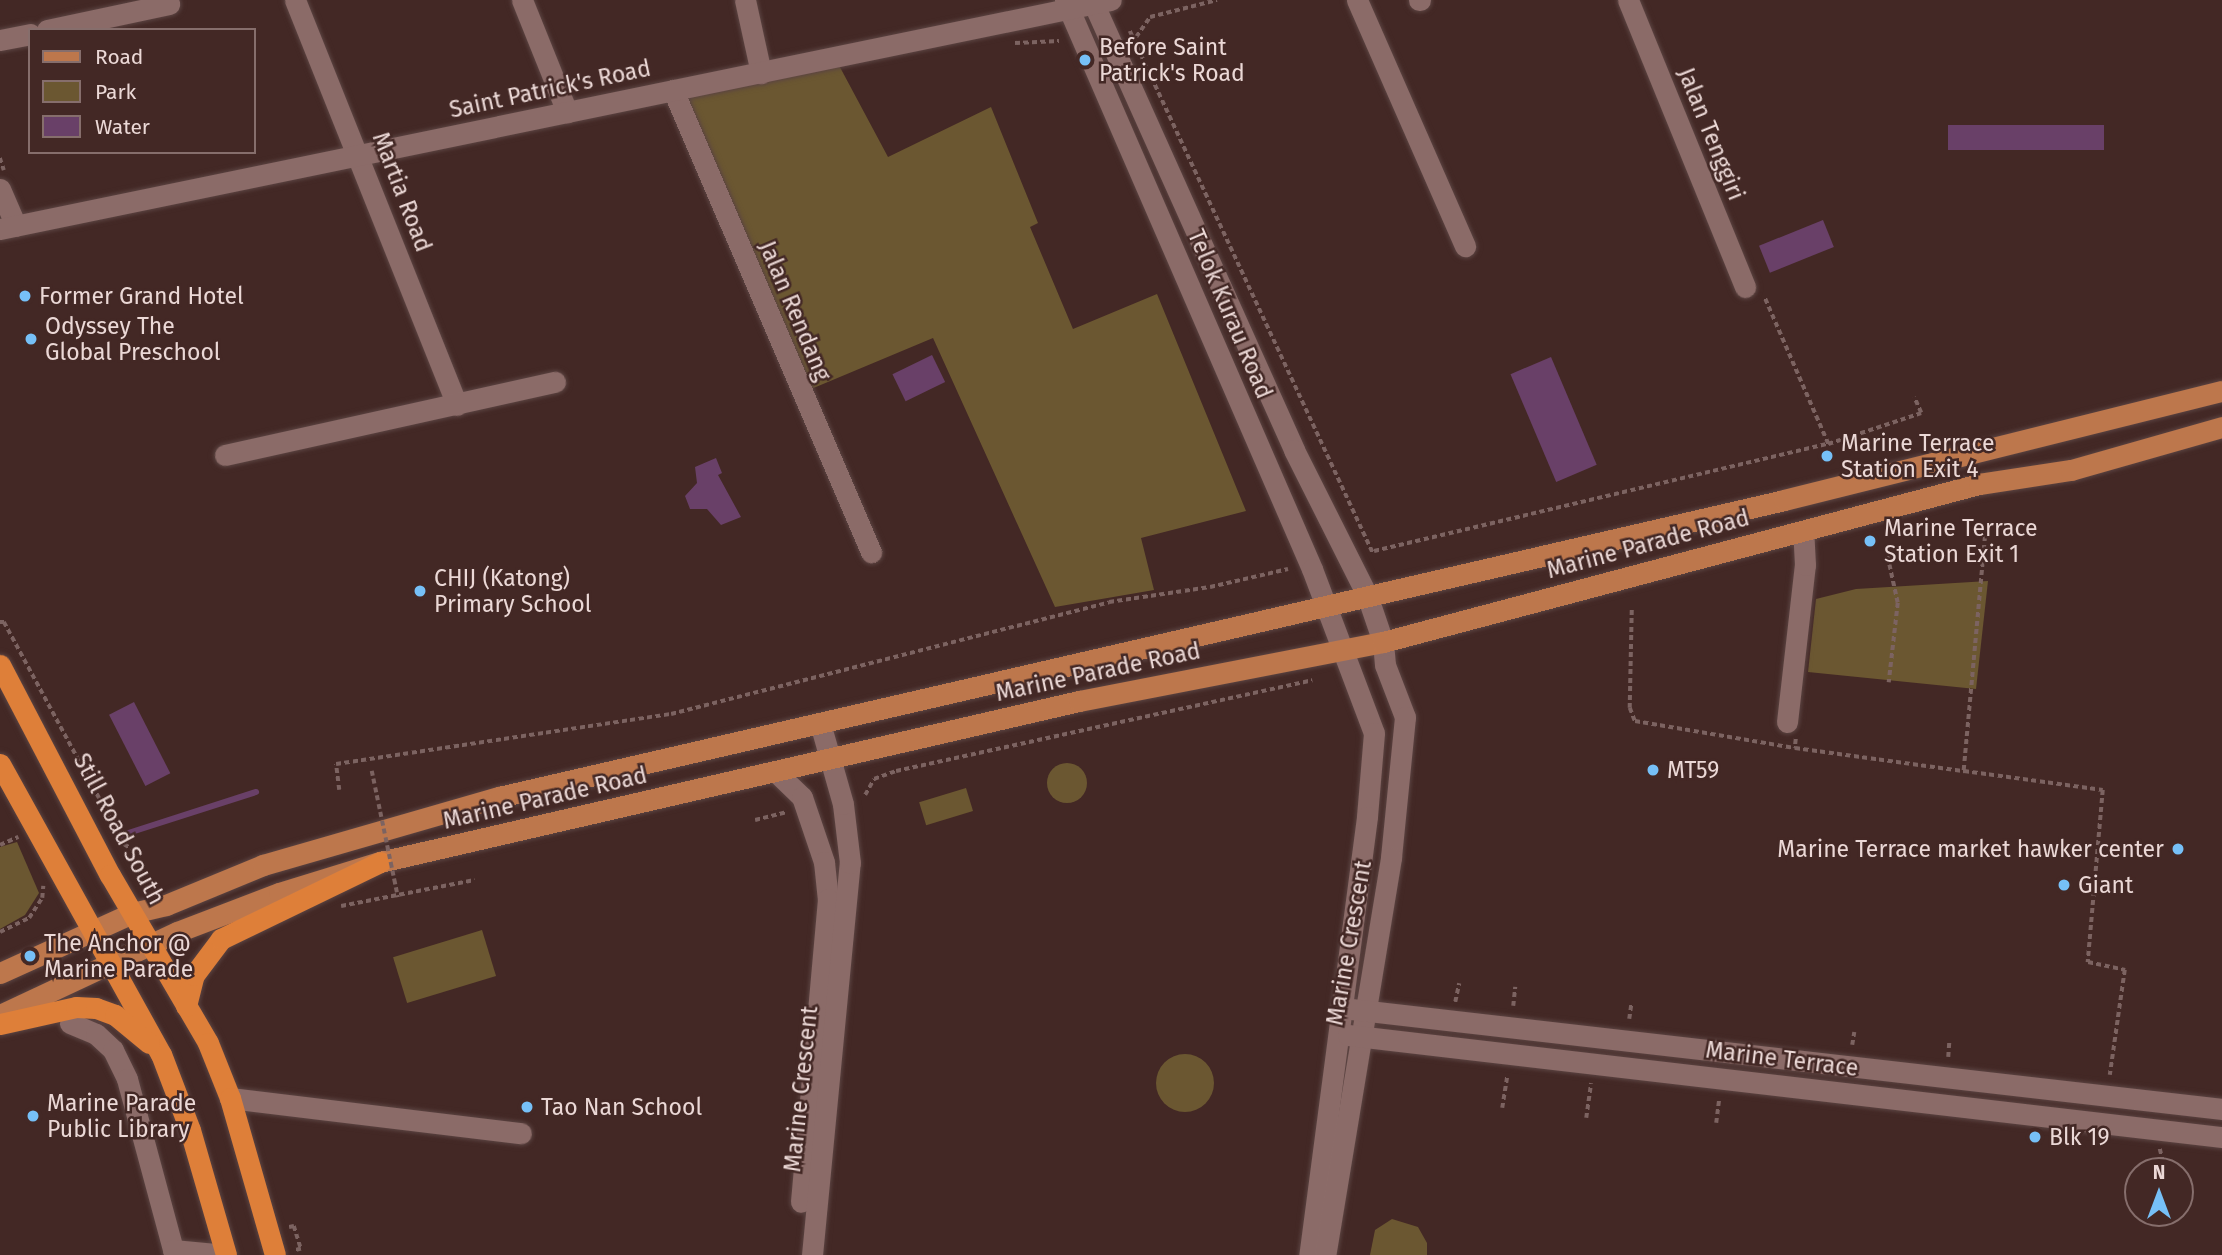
<!DOCTYPE html>
<html>
<head>
<meta charset="utf-8">
<style>
	body { margin:0 }
	#map { position:relative; width:2222px; height:1255px; overflow:hidden; background:#432825; font-family:"Fira Sans",sans-serif }
	div>[style] { position:absolute }
	.green>* { inset:0; background:#6b5731; transform-origin:0 0 }
	.round { border-radius:50% }
	.water>* { inset:0; background:#694068; transform-origin:0 0 }
	.stream>* { height:6px; margin:-3px; padding:0 3px; transform-origin:3px; border-radius:3px; background:#694068 }
	.path>* { height:3.5px; margin-top:-1.75px; transform-origin:0; background:repeating-linear-gradient(90deg,#7c6361 0 5px,transparent 0 8.5px) }
	.roads { filter:drop-shadow(0 0 2px #5b4442) drop-shadow(0 0 2px #5b4442) }
	.minor>* { height:21px; margin:-10.5px; padding:0 10.5px; transform-origin:10.5px; border-radius:10.5px; background:#8b6b68 }
	.major>* { height:21px; margin:-10.5px; padding:0 10.5px; transform-origin:10.5px; border-radius:10.5px; background:#bd774c }
	.highway>* { height:21px; margin:-10.5px; padding:0 10.5px; transform-origin:10.5px; border-radius:10.5px; background:#de7f39 }
	.path-bridge>* { height:3.5px; margin-top:-1.75px; transform-origin:0; background:repeating-linear-gradient(90deg,#7c6361 0 5px,transparent 0 8.5px) }
	.dots>* { width:19px; height:19px; translate:-50% -50%; box-sizing:border-box; border:4px solid #432825; border-radius:50% }
	span { translate:-50% -50%; white-space:nowrap; text-align:center; line-height:1.15; -webkit-text-stroke:5px #432825; paint-order:stroke }
	.poi-label { font-size:23px; color:#ebd8d6 }
	.left { translate:0 -50%; text-align:left }
	.right { translate:-100% -50%; text-align:right }
	.street-label { font-size:23px; color:#ebd8d6 }
	.legend { position:absolute; left:28px; top:28px; width:228px; height:126px; box-sizing:border-box; background:#432825; border:2px solid #866e6c; margin:0; padding:9px 12px; list-style:none; font-size:21px; color:#ebd8d6 }
	.legend li { display:flex; align-items:center; gap:14px; height:35px }
	.legend b { width:35px; border:2px solid #866e6c }
	.north { position:absolute; left:2124px; top:1157px; width:70px; height:70px; box-sizing:border-box; background:#432825; border:2px solid #866e6c; border-radius:50%; rotate:0deg; font-size:19px; font-weight:700; line-height:28px; text-align:center; color:#ebd8d6 }
	.north::after { content:''; display:block; margin:auto; width:24px; height:32px; background:#76c0f7; clip-path:polygon(50% 0,100% 100%,50% 72%,0 100%) }
</style>
</head>
<body>
<div id="map">
	<div class="green">
		<div style="clip-path:polygon(834px 56px,888px 157px,991px 107px,1038px 223px,1030px 227px,1073px 329px,1157px 294px,1246px 511px,1141px 538px,1154px 590px,1055px 607px,933px 338px,804px 392px,679px 95px)"></div>
		<div style="clip-path:polygon(1988px 581px,1976px 689px,1808px 672px,1816px 599px,1856px 589px)"></div>
		<div class="round" style="left:1047px;top:763px;width:40px;height:40px"></div>
		<div style="left:966px;top:788px;width:24px;height:49px;rotate:73deg"></div>
		<div style="clip-path:polygon(17px 842px,39px 893px,25px 915px,0 929px,0 847px)"></div>
		<div style="left:482px;top:930px;width:48px;height:93px;rotate:73deg"></div>
		<div class="round" style="left:1156px;top:1054px;width:58px;height:58px"></div>
		<div style="clip-path:polygon(1392px 1219px,1418px 1227px,1427px 1243px,1427px 1255px,1370px 1255px,1375px 1230px)"></div>
	</div>
	<div class="water">
		<div style="left:2104px;top:125px;width:25px;height:156px;rotate:90deg"></div>
		<div style="left:1823px;top:220px;width:29px;height:69px;rotate:68deg"></div>
		<div style="left:932px;top:355px;width:30px;height:44px;rotate:64deg"></div>
		<div style="left:1551px;top:357px;width:117px;height:44px;rotate:67deg"></div>
		<div style="clip-path:polygon(716px 458px,722px 473px,718px 475px,741px 517px,721px 525px,707px 509px,690px 509px,685px 496px,697px 483px,695px 467px)"></div>
		<div style="left:134px;top:702px;width:80px;height:28px;rotate:63deg"></div>
	</div>
	<div class="stream">
		<div style="left:119px;top:836px;width:144px;rotate:-17.8deg"></div>
	</div>
	<div class="path">
		<div style="left:1130px;top:31px;width:576px;rotate:65.04deg"></div>
		<div style="left:1136px;top:37px;width:24px;rotate:-55deg"></div>
		<div style="left:1150px;top:17px;width:69px;rotate:-14.2deg"></div>
		<div style="left:1015px;top:43px;width:44px;rotate:-2.6deg"></div>
		<div style="left:0;top:158px;width:13px;rotate:72deg"></div>
		<div style="left:1828px;top:444px;width:98px;rotate:-18.4deg"></div>
		<div style="left:1921px;top:413px;width:17px;rotate:-114deg"></div>
		<div style="left:1986px;top:528px;width:244px;rotate:95.2deg"></div>
		<div style="left:1964px;top:771px;width:140px;rotate:7.8deg"></div>
		<div style="left:2103px;top:790px;width:173px;rotate:95deg"></div>
		<div style="left:2088px;top:962px;width:38px;rotate:12deg"></div>
		<div style="left:2125px;top:970px;width:106px;rotate:98.1deg"></div>
		<div style="left:1886px;top:548px;width:56px;rotate:77.7deg"></div>
		<div style="left:1898px;top:603px;width:80px;rotate:96.5deg"></div>
		<div style="left:1374px;top:551px;width:466px;rotate:-13.3deg"></div>
		<div style="left:1828px;top:444px;width:160px;rotate:-113.5deg"></div>
		<div style="left:1632px;top:610px;width:98px;rotate:91.2deg"></div>
		<div style="left:1630px;top:708px;width:14px;rotate:69deg"></div>
		<div style="left:1635px;top:721px;width:162px;rotate:9.6deg"></div>
		<div style="left:0;top:622px;width:4px"></div>
		<div style="left:4px;top:622px;width:252px;rotate:61.6deg"></div>
		<div style="left:124px;top:844px;width:24px;rotate:33deg"></div>
		<div style="left:1796px;top:739px;width:9px;rotate:96deg"></div>
		<div style="left:1795px;top:748px;width:171px;rotate:7.8deg"></div>
		<div style="left:339px;top:790px;width:26px;rotate:-97deg"></div>
		<div style="left:336px;top:764px;width:339px;rotate:-8.5deg"></div>
		<div style="left:671px;top:714px;width:452px;rotate:-14.3deg"></div>
		<div style="left:1109px;top:602px;width:102px;rotate:-8.4deg"></div>
		<div style="left:1210px;top:587px;width:80px;rotate:-13deg"></div>
		<div style="left:865px;top:795px;width:18px;rotate:-61deg"></div>
		<div style="left:874px;top:779px;width:23px;rotate:-20deg"></div>
		<div style="left:896px;top:771px;width:426px;rotate:-12.3deg"></div>
		<div style="left:755px;top:820px;width:33px;rotate:-14deg"></div>
		<div style="left:0;top:845px;width:20px;rotate:-24deg"></div>
		<div style="left:341px;top:906px;width:136px;rotate:-11deg"></div>
		<div style="left:0;top:932px;width:32px;rotate:-26deg"></div>
		<div style="left:29px;top:918px;width:24px;rotate:-57deg"></div>
		<div style="left:42px;top:898px;width:12px;rotate:-85deg"></div>
		<div style="left:1455px;top:1002px;width:19px;rotate:-78deg"></div>
		<div style="left:1513px;top:1006px;width:19px;rotate:-84deg"></div>
		<div style="left:1629px;top:1019px;width:15px;rotate:-82deg"></div>
		<div style="left:1852px;top:1045px;width:13px;rotate:-81deg"></div>
		<div style="left:1948px;top:1057px;width:15px;rotate:-86deg"></div>
		<div style="left:1502px;top:1108px;width:32px;rotate:-81deg"></div>
		<div style="left:1586px;top:1118px;width:35px;rotate:-82deg"></div>
		<div style="left:1716px;top:1123px;width:24px;rotate:-83deg"></div>
		<div style="left:2160px;top:1149px;width:21px;rotate:76deg"></div>
		<div style="left:289px;top:1227px;width:5px;rotate:-11deg"></div>
		<div style="left:294px;top:1226px;width:24px;rotate:73deg"></div>
		<div style="left:301px;top:1249px;width:7px;rotate:164deg"></div>
	</div>
	<div class="roads">
		<div class="minor">
			<div style="left:295px;top:0;width:436px;rotate:68.2deg"></div>
			<div style="left:522px;top:0;width:121px;rotate:68.1deg"></div>
			<div style="left:745px;top:0;width:75px;rotate:77.6deg"></div>
			<div style="left:1065px;top:0;width:620px;rotate:66.53deg"></div>
			<div style="left:1312px;top:569px;width:175px;rotate:69.3deg"></div>
			<div style="left:1374px;top:733px;width:84px;rotate:94.8deg"></div>
			<div style="left:1367px;top:817px;width:442px;rotate:97.5deg"></div>
			<div style="left:1092px;top:0;width:493px;rotate:65.8deg"></div>
			<div style="left:1294px;top:450px;width:162px;rotate:63.3deg"></div>
			<div style="left:1367px;top:595px;width:50px;rotate:71.2deg"></div>
			<div style="left:1383px;top:642px;width:23px;rotate:85deg"></div>
			<div style="left:1385px;top:665px;width:56px;rotate:69deg"></div>
			<div style="left:1405px;top:717px;width:142px;rotate:95.7deg"></div>
			<div style="left:1391px;top:858px;width:402px;rotate:99.4deg"></div>
			<div style="left:1357px;top:0;width:269px;rotate:66.3deg"></div>
			<div style="left:1419px;top:0;width:1px"></div>
			<div style="left:1628px;top:0;width:310px;rotate:67.8deg"></div>
			<div style="left:47px;top:30px;width:125px;rotate:-12deg"></div>
			<div style="left:0;top:40px;width:31px;rotate:-11deg"></div>
			<div style="left:673px;top:90px;width:503px;rotate:66.8deg"></div>
			<div style="left:0;top:189px;width:40px;rotate:66.6deg"></div>
			<div style="left:0;top:229px;width:1134px;rotate:-11.65deg"></div>
			<div style="left:225px;top:455px;width:338px;rotate:-12.5deg"></div>
			<div style="left:1787px;top:722px;width:158px;rotate:-83.5deg"></div>
			<div style="left:1805px;top:565px;width:34px;rotate:-93deg"></div>
			<div style="left:776px;top:772px;width:36px;rotate:44deg"></div>
			<div style="left:802px;top:797px;width:69px;rotate:71.3deg"></div>
			<div style="left:824px;top:862px;width:37px;rotate:84deg"></div>
			<div style="left:828px;top:899px;width:304px;rotate:95.1deg"></div>
			<div style="left:1351px;top:1009px;width:877px;rotate:6.55deg"></div>
			<div style="left:70px;top:1023px;width:28px;rotate:23deg"></div>
			<div style="left:96px;top:1034px;width:23px;rotate:43deg"></div>
			<div style="left:113px;top:1050px;width:32px;rotate:64deg"></div>
			<div style="left:127px;top:1079px;width:177px;rotate:74.9deg"></div>
			<div style="left:173px;top:1250px;width:53px;rotate:5.4deg"></div>
			<div style="left:1348px;top:1035px;width:880px;rotate:6.66deg"></div>
			<div style="left:230px;top:1098px;width:293px;rotate:6.9deg"></div>
			<div style="left:812px;top:1255px;width:394px;rotate:-84.5deg"></div>
			<div style="left:850px;top:863px;width:59px;rotate:-96.8deg"></div>
			<div style="left:843px;top:804px;width:84px;rotate:-105.9deg"></div>
		</div>
		<div class="major">
			<div style="left:0;top:973px;width:145px;rotate:-24.4deg"></div>
			<div style="left:132px;top:913px;width:35px;rotate:-13deg"></div>
			<div style="left:166px;top:905px;width:105px;rotate:-22.4deg"></div>
			<div style="left:263px;top:865px;width:246px;rotate:-16.1deg"></div>
			<div style="left:499px;top:797px;width:1319px;rotate:-13.01deg"></div>
			<div style="left:1784px;top:500px;width:451px;rotate:-14deg"></div>
			<div style="left:0;top:1015px;width:195px;rotate:-25.1deg"></div>
			<div style="left:177px;top:932px;width:109px;rotate:-20.9deg"></div>
			<div style="left:279px;top:893px;width:106px;rotate:-17.1deg"></div>
			<div style="left:380px;top:862px;width:717px;rotate:-12.97deg"></div>
			<div style="left:1079px;top:701px;width:310px;rotate:-11deg"></div>
			<div style="left:1383px;top:642px;width:617px;rotate:-14.85deg"></div>
			<div style="left:1979px;top:484px;width:93px;rotate:-8.7deg"></div>
			<div style="left:2071px;top:470px;width:157px;rotate:-15.9deg"></div>
		</div>
		<div class="highway">
			<div style="left:0;top:665px;width:237px;rotate:62.4deg"></div>
			<div style="left:110px;top:875px;width:194px;rotate:59.7deg"></div>
			<div style="left:208px;top:1043px;width:59px;rotate:68.2deg"></div>
			<div style="left:230px;top:1098px;width:163px;rotate:74deg"></div>
			<div style="left:0;top:764px;width:332px;rotate:61deg"></div>
			<div style="left:161px;top:1054px;width:81px;rotate:69.1deg"></div>
			<div style="left:190px;top:1130px;width:130px;rotate:73.9deg"></div>
			<div style="left:186px;top:1006px;width:32px;rotate:-76deg"></div>
			<div style="left:194px;top:975px;width:45px;rotate:-53.1deg"></div>
			<div style="left:221px;top:939px;width:177px;rotate:-25.8deg"></div>
			<div style="left:0;top:1024px;width:78px;rotate:-12.6deg"></div>
			<div style="left:76px;top:1007px;width:20px;rotate:3deg"></div>
			<div style="left:96px;top:1008px;width:20px;rotate:20deg"></div>
			<div style="left:115px;top:1015px;width:44px;rotate:39.5deg"></div>
		</div>
	</div>
	<div class="path-bridge">
		<div style="left:372px;top:771px;width:129px;rotate:78.3deg"></div>
	</div>
	<div class="dots">
		<div style="left:1085px;top:60px;background:#76c0f7"></div>
		<div style="left:25px;top:296px;background:#76c0f7"></div>
		<div style="left:31px;top:339px;background:#76c0f7"></div>
		<div style="left:1827px;top:456px;background:#76c0f7"></div>
		<div style="left:1870px;top:541px;background:#76c0f7"></div>
		<div style="left:420px;top:591px;background:#76c0f7"></div>
		<div style="left:1653px;top:770px;background:#76c0f7"></div>
		<div style="left:2178px;top:849px;background:#76c0f7"></div>
		<div style="left:2064px;top:885px;background:#76c0f7"></div>
		<div style="left:30px;top:956px;background:#76c0f7"></div>
		<div style="left:527px;top:1107px;background:#76c0f7"></div>
		<div style="left:33px;top:1116px;background:#76c0f7"></div>
		<div style="left:2035px;top:1137px;background:#76c0f7"></div>
	</div>
	<div class="poi-label">
		<span class="left" style="left:1099px;top:60px">Before Saint<br>Patrick's Road</span>
		<span class="left" style="left:39px;top:296px">Former Grand Hotel</span>
		<span class="left" style="left:45px;top:339px">Odyssey The<br>Global Preschool</span>
		<span class="left" style="left:1841px;top:456px">Marine Terrace<br>Station Exit 4</span>
		<span class="left" style="left:1884px;top:541px">Marine Terrace<br>Station Exit 1</span>
		<span class="left" style="left:434px;top:591px">CHIJ (Katong)<br>Primary School</span>
		<span class="left" style="left:1667px;top:770px">MT59</span>
		<span class="right" style="left:2164px;top:849px">Marine Terrace market hawker center</span>
		<span class="left" style="left:2078px;top:885px">Giant</span>
		<span class="left" style="left:44px;top:956px">The Anchor @<br>Marine Parade</span>
		<span class="left" style="left:47px;top:1116px">Marine Parade<br>Public Library</span>
		<span class="left" style="left:541px;top:1107px">Tao Nan School</span>
		<span class="left" style="left:2049px;top:1137px">Blk 19</span>
	</div>
	<div class="street-label">
		<span style="left:550px;top:89px;rotate:-12deg">Saint Patrick's Road</span>
		<span style="left:1711px;top:134px;rotate:68deg">Jalan Tenggiri</span>
		<span style="left:402px;top:192px;rotate:69deg">Martia Road</span>
		<span style="left:795px;top:311px;rotate:67deg">Jalan Rendang</span>
		<span style="left:1230px;top:314px;rotate:67deg">Telok Kurau Road</span>
		<span style="left:1648px;top:544px;rotate:-15deg">Marine Parade Road</span>
		<span style="left:1098px;top:672px;rotate:-12deg">Marine Parade Road</span>
		<span style="left:545px;top:798px;rotate:-13deg">Marine Parade Road</span>
		<span style="left:119px;top:829px;rotate:62deg">Still Road South</span>
		<span style="left:1349px;top:943px;rotate:-80deg">Marine Crescent</span>
		<span style="left:1782px;top:1059px;rotate:7deg">Marine Terrace</span>
		<span style="left:801px;top:1089px;rotate:-84deg">Marine Crescent</span>
	</div>
	<ul class="legend">
	<li><b style="height:9px;background:#bd774c"></b>Road</li>
	<li><b style="height:19px;background:#6b5731"></b>Park</li>
	<li><b style="height:19px;background:#694068"></b>Water</li>
	</ul>
	<div class="north">N</div>
</div>
</body>
</html>
